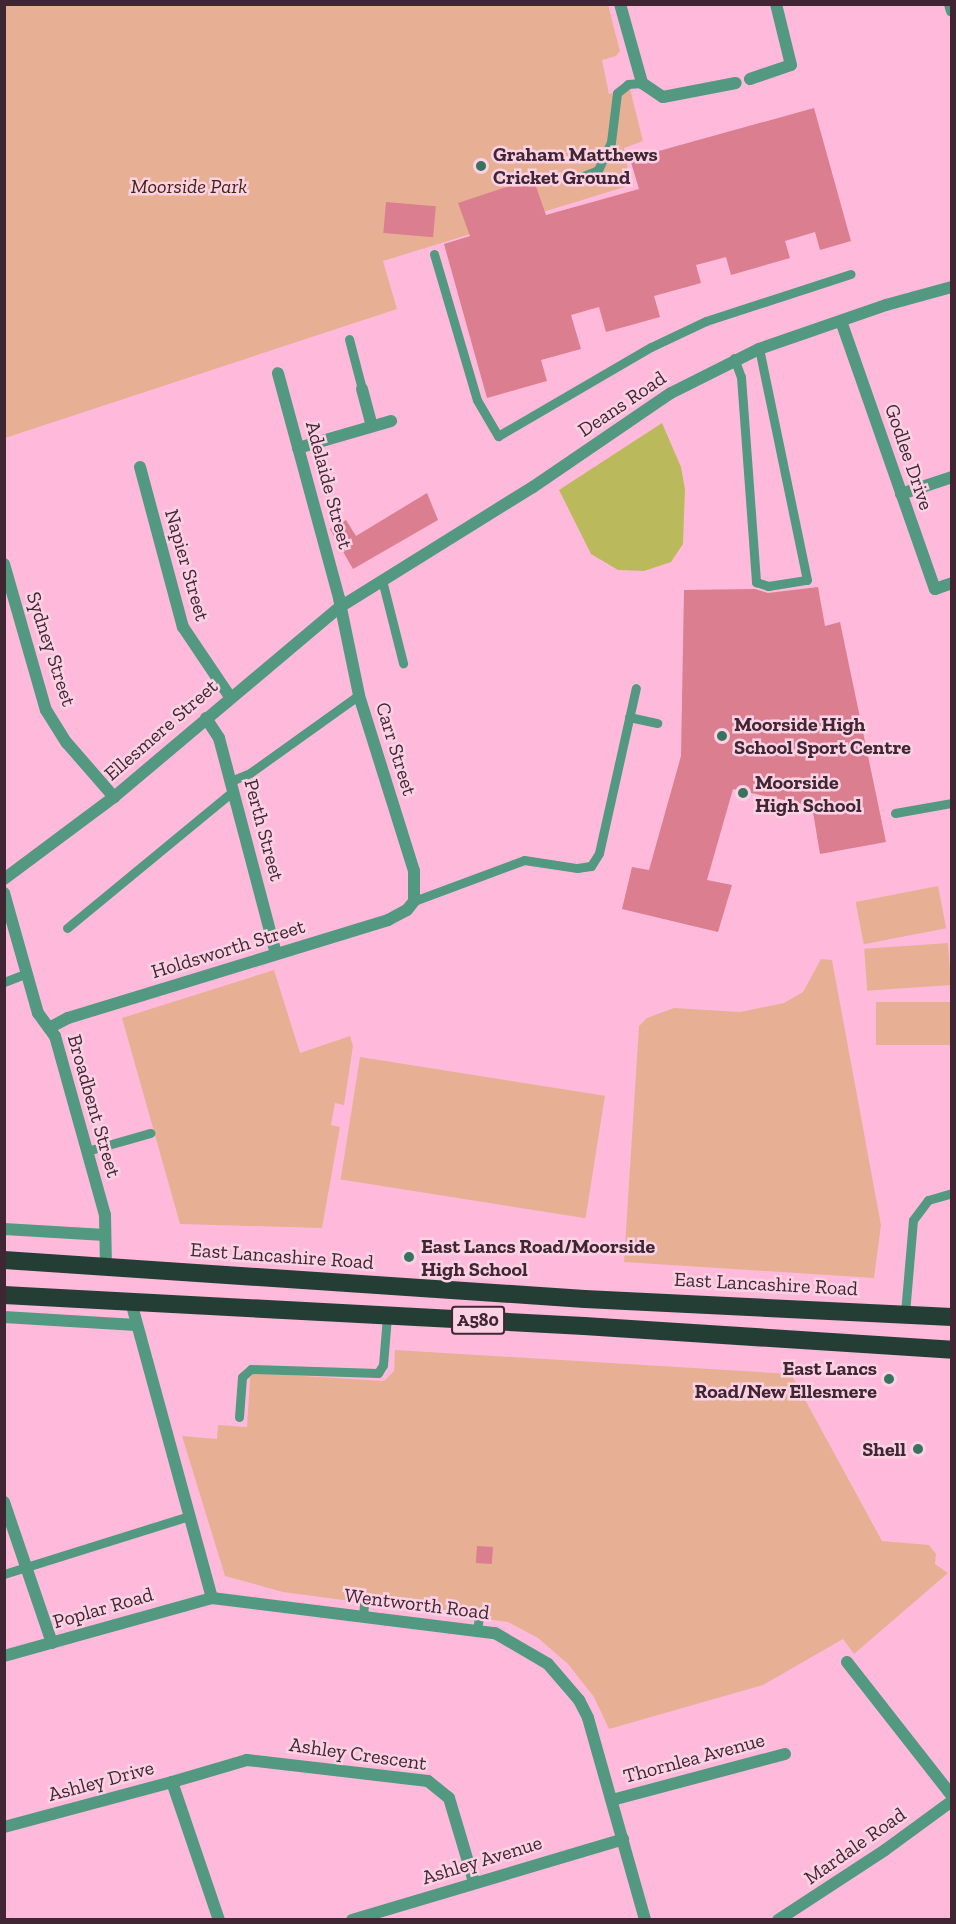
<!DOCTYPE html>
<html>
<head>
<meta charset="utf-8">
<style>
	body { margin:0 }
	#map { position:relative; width:956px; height:1924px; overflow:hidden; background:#ffbadb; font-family:"Zilla Slab",serif }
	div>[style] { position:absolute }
	.green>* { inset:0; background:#e7b094; transform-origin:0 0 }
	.water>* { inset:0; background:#baba5c }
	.building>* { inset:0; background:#db7e8f; transform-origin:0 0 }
	.lane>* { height:9px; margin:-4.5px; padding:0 4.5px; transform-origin:4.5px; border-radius:4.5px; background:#539880 }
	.street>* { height:12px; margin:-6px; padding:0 6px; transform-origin:6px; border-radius:6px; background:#539880 }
	.highway>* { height:18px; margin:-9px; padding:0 9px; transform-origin:9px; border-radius:9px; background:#253e35 }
	.dots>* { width:16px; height:16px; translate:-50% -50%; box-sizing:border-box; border:3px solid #fbd1e4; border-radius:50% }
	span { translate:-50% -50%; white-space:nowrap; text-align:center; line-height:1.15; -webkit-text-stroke:5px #fbd1e4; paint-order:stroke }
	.shield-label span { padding:2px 4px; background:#fbd1e4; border:2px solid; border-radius:4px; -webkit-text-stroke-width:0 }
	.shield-label { font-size:18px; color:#402633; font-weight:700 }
	.poi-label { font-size:20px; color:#402633; font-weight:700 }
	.left { translate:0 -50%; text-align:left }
	.right { translate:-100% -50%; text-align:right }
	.park-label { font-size:20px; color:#442310; font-style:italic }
	.street-label { font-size:20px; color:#402633 }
	.frame { position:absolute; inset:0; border:6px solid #402633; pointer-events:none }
</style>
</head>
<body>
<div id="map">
	<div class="green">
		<div style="clip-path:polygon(4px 5px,608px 5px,620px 51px,616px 56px,602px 60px,609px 94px,630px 89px,643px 141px,624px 148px,631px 185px,383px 261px,397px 309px,5px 438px)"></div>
		<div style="left:938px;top:886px;width:43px;height:84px;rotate:79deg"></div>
		<div style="left:948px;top:943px;width:42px;height:84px;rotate:86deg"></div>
		<div style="clip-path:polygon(821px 959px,832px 960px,881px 1225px,874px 1278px,624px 1262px,639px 1026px,647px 1018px,674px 1008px,740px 1012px,784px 1003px,803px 992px)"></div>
		<div style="clip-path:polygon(274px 970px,300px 1053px,350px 1036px,353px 1046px,344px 1105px,335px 1103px,331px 1125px,340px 1127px,322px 1228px,180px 1224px,122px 1018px)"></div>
		<div style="left:951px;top:1002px;width:43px;height:75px;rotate:90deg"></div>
		<div style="left:360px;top:1057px;width:248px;height:124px;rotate:9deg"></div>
		<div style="clip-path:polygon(395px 1350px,791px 1374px,882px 1541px,929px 1545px,936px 1554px,935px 1564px,948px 1573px,854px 1654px,843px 1639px,763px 1685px,609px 1729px,594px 1697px,568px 1664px,538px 1638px,508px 1622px,283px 1592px,225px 1576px,182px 1436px,217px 1439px,218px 1425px,247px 1427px,250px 1378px,254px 1373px,384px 1381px,394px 1371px)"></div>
	</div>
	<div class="water">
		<div style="clip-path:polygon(662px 423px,681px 467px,685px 489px,683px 544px,671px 562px,644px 571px,618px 570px,591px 554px,559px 490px)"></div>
	</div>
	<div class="building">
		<div style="clip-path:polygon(814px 108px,851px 241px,820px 250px,815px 232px,785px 241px,790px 258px,731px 275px,726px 257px,696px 265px,701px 283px,654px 296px,660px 317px,606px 332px,599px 307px,571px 315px,581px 349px,541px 360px,547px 381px,487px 398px,444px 244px,470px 236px,458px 203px,533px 178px,546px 215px,639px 189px,630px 159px)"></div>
		<div style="left:386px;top:202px;width:50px;height:31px;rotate:5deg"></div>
		<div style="clip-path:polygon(427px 493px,438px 520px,353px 569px,330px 529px,346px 520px,356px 536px)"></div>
		<div style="clip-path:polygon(818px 587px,825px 626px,840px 622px,886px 842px,820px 854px,812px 806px,733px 789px,707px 880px,732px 885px,718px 932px,622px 909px,632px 867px,649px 870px,681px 756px,684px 590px,755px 589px,768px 593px)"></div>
		<div style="left:477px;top:1546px;width:16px;height:17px;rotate:4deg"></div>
	</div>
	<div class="lane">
		<div style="left:571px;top:181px;width:29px;rotate:-22deg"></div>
		<div style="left:598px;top:170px;width:31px;rotate:-65deg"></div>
		<div style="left:611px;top:142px;width:49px;rotate:-83deg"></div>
		<div style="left:617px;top:93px;width:14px;rotate:-39deg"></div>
		<div style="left:628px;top:84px;width:14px;rotate:-4deg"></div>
		<div style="left:434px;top:254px;width:152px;rotate:73.6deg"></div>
		<div style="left:477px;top:400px;width:42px;rotate:59.7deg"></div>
		<div style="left:498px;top:436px;width:177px;rotate:-30.2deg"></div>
		<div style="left:651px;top:347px;width:61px;rotate:-25.3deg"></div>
		<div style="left:706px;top:321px;width:152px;rotate:-18deg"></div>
		<div style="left:349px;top:339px;width:52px;rotate:75.4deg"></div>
		<div style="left:734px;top:358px;width:20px;rotate:70deg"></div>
		<div style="left:741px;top:377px;width:206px;rotate:85.8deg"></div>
		<div style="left:756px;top:582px;width:13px;rotate:18deg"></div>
		<div style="left:768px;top:586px;width:39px;rotate:-9deg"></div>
		<div style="left:807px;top:580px;width:236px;rotate:-101.7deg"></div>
		<div style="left:382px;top:580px;width:86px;rotate:75.8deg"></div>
		<div style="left:629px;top:717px;width:29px;rotate:12deg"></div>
		<div style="left:231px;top:781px;width:21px;rotate:-23deg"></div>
		<div style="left:250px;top:773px;width:134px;rotate:-35.6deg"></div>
		<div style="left:895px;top:813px;width:58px;rotate:-10deg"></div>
		<div style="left:414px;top:901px;width:117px;rotate:-20.4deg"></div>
		<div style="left:524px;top:860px;width:54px;rotate:8.6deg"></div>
		<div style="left:577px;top:868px;width:14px;rotate:-8deg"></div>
		<div style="left:591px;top:866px;width:15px;rotate:-58deg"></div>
		<div style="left:599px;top:853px;width:169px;rotate:-77.4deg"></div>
		<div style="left:67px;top:928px;width:215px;rotate:-39.5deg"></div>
		<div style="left:4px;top:982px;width:25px;rotate:-21deg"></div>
		<div style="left:87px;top:1151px;width:66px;rotate:-15.9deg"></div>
		<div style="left:905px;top:1313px;width:93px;rotate:-85.1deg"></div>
		<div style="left:913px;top:1220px;width:25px;rotate:-53deg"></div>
		<div style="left:928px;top:1200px;width:25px;rotate:-16deg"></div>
		<div style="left:239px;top:1417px;width:40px;rotate:-85.7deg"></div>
		<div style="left:242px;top:1377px;width:12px;rotate:-42deg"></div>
		<div style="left:251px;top:1369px;width:127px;rotate:1.8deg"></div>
		<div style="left:378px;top:1373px;width:9px;rotate:-58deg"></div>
		<div style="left:383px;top:1365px;width:49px;rotate:-85.3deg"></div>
		<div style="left:4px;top:1574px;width:194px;rotate:-17.4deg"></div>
		<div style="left:363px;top:1616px;width:12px;rotate:-85deg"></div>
		<div style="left:477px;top:1629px;width:11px;rotate:-80deg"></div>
	</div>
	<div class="street">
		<div style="left:620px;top:4px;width:82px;rotate:74.4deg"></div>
		<div style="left:642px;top:83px;width:25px;rotate:34deg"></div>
		<div style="left:663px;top:97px;width:74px;rotate:-10.9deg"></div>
		<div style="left:950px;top:4px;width:7px;rotate:74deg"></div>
		<div style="left:750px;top:79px;width:43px;rotate:-18.9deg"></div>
		<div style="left:791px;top:65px;width:63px;rotate:-103.8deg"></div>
		<div style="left:841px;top:321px;width:284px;rotate:70.7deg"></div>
		<div style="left:935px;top:589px;width:18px;rotate:-19deg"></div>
		<div style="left:362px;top:389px;width:38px;rotate:75deg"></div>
		<div style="left:298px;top:448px;width:97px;rotate:-16.2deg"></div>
		<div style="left:140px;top:467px;width:166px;rotate:75deg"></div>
		<div style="left:183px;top:627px;width:84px;rotate:56.1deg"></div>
		<div style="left:901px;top:494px;width:54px;rotate:-18.4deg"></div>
		<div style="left:4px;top:564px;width:152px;rotate:74deg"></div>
		<div style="left:46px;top:710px;width:39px;rotate:58deg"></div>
		<div style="left:67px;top:743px;width:72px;rotate:49deg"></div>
		<div style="left:206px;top:718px;width:24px;rotate:57deg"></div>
		<div style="left:219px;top:738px;width:223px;rotate:75.2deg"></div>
		<div style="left:4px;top:879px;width:137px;rotate:-36.7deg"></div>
		<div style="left:114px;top:797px;width:295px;rotate:-40.1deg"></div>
		<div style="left:340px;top:607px;width:227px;rotate:-31.9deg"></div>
		<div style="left:533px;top:487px;width:167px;rotate:-34.3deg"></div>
		<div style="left:671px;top:393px;width:98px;rotate:-26.6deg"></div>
		<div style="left:759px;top:349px;width:134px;rotate:-19.1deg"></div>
		<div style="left:886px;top:305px;width:68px;rotate:-15.3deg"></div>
		<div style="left:4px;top:893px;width:125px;rotate:74.2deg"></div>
		<div style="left:38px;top:1013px;width:29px;rotate:54deg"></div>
		<div style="left:55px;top:1036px;width:186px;rotate:74.4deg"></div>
		<div style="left:105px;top:1215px;width:51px;rotate:88.9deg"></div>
		<div style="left:49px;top:1028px;width:21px;rotate:-28deg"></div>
		<div style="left:68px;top:1018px;width:335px;rotate:-17deg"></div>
		<div style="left:388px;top:920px;width:21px;rotate:-28deg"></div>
		<div style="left:407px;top:910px;width:11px;rotate:-52deg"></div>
		<div style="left:414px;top:901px;width:30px;rotate:-90deg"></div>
		<div style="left:414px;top:871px;width:184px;rotate:-107.4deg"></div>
		<div style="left:359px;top:695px;width:99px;rotate:-101.7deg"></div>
		<div style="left:339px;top:598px;width:233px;rotate:-105.2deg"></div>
		<div style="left:4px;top:1229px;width:101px;rotate:3.4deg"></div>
		<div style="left:131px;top:1302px;width:307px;rotate:74.7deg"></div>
		<div style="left:4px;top:1317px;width:132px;rotate:3.5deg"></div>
		<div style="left:4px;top:1502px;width:149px;rotate:71.2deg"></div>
		<div style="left:4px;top:1656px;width:216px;rotate:-15.6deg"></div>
		<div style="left:212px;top:1598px;width:285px;rotate:7.1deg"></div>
		<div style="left:495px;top:1633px;width:61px;rotate:30.3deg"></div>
		<div style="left:548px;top:1664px;width:48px;rotate:49.3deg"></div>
		<div style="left:579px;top:1700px;width:20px;rotate:63deg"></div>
		<div style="left:588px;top:1718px;width:210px;rotate:74.2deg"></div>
		<div style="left:847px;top:1662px;width:170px;rotate:51.9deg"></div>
		<div style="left:172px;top:1782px;width:78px;rotate:-16.3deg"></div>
		<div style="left:247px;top:1760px;width:182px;rotate:6.6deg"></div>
		<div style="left:428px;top:1781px;width:27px;rotate:39deg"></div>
		<div style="left:449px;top:1798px;width:88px;rotate:73.4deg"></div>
		<div style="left:612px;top:1800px;width:179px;rotate:-14.9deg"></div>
		<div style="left:4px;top:1827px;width:174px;rotate:-15deg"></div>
		<div style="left:172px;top:1782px;width:146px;rotate:71.2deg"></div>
		<div style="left:352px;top:1920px;width:283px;rotate:-16.6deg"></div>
		<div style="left:778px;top:1920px;width:128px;rotate:-33.2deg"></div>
		<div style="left:885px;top:1850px;width:83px;rotate:-36.2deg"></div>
	</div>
	<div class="highway">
		<div style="left:4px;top:1260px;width:582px;rotate:3.84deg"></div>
		<div style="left:585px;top:1299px;width:367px;rotate:2.8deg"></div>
		<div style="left:4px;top:1295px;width:581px;rotate:3.06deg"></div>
		<div style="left:584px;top:1326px;width:369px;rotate:3.7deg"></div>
	</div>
	<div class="dots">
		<div style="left:481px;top:166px;background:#37735f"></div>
		<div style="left:722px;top:736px;background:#37735f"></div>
		<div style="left:743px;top:793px;background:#37735f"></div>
		<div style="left:409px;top:1257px;background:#37735f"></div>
		<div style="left:889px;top:1379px;background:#37735f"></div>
		<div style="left:918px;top:1449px;background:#37735f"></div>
	</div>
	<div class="shield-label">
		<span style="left:478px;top:1320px">A580</span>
	</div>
	<div class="poi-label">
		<span class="left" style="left:493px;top:166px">Graham Matthews<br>Cricket Ground</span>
		<span class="left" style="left:734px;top:736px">Moorside High<br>School Sport Centre</span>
		<span class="left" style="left:755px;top:794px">Moorside<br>High School</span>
		<span class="left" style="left:421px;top:1258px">East Lancs Road/Moorside<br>High School</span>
		<span class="right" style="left:877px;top:1380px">East Lancs<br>Road/New Ellesmere</span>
		<span class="right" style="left:906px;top:1449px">Shell</span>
	</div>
	<div class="park-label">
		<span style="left:189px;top:186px">Moorside Park</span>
	</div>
	<div class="street-label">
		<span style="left:622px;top:404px;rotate:-34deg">Deans Road</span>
		<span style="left:909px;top:457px;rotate:71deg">Godlee Drive</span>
		<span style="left:329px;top:485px;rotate:75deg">Adelaide Street</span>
		<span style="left:187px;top:565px;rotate:74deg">Napier Street</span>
		<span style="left:51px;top:649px;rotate:72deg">Sydney Street</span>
		<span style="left:161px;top:730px;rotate:-41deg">Ellesmere Street</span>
		<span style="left:396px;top:749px;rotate:73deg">Carr Street</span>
		<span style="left:264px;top:830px;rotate:75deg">Perth Street</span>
		<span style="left:228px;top:949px;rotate:-17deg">Holdsworth Street</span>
		<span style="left:94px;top:1106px;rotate:74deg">Broadbent Street</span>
		<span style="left:282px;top:1256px;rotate:4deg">East Lancashire Road</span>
		<span style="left:766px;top:1284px;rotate:3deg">East Lancashire Road</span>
		<span style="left:417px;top:1604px;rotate:7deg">Wentworth Road</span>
		<span style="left:103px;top:1608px;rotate:-16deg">Poplar Road</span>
		<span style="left:358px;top:1754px;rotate:8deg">Ashley Crescent</span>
		<span style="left:694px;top:1758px;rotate:-15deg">Thornlea Avenue</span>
		<span style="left:101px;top:1781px;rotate:-15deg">Ashley Drive</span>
		<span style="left:855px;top:1846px;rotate:-35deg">Mardale Road</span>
		<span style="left:482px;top:1860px;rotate:-17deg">Ashley Avenue</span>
	</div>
	<div class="frame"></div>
</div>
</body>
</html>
